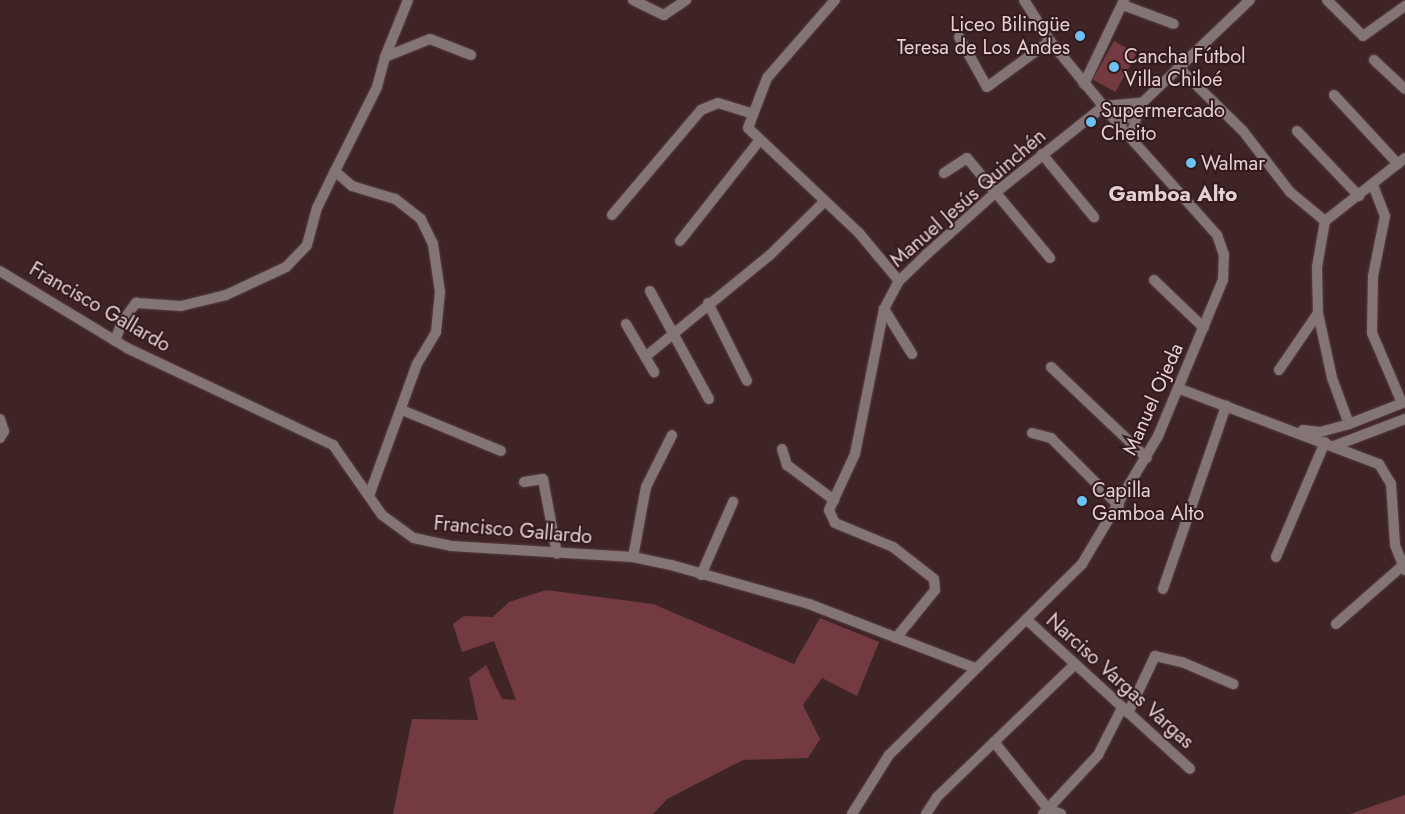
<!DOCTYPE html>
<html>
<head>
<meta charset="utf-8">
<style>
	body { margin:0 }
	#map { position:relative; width:1405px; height:814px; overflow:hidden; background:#3f2426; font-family:Jost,sans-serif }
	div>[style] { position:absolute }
	.green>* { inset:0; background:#733b41; transform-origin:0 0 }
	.roads { filter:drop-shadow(0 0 1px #594042) drop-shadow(0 0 1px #594042) }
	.minor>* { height:10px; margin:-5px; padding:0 5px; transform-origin:5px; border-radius:5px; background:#837475 }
	.tertiary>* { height:10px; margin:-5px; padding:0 5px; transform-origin:5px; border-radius:5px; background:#837475 }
	.dots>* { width:14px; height:14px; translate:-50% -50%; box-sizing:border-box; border:2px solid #341a1d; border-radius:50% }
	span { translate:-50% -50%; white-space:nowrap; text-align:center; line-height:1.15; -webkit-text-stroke:4px #341a1d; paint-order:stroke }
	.poi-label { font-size:20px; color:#e4d1d2 }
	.right { translate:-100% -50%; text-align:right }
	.left { translate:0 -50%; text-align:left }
	.street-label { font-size:20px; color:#e4d1d2 }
	.neighbourhood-label { font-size:21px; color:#e4d1d2; font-weight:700 }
</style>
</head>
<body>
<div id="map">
	<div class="green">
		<div style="left:1114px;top:41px;width:26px;height:44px;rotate:29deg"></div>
		<div style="clip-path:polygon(546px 590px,653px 604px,794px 664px,820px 618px,879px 642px,857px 696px,822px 678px,803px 705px,820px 739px,808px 758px,743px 760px,667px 799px,653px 814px,393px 814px,412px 719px,478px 720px,469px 678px,486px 665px,502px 699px,516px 700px,494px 641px,462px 652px,453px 624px,464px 616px,493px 617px,509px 602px)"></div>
		<div style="clip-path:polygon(1405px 795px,1405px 814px,1350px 814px)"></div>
	</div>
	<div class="roads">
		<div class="minor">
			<div style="left:633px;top:0;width:34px;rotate:26deg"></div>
			<div style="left:664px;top:15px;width:27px;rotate:-34deg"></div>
			<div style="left:835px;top:0;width:103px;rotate:131.1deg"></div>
			<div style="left:767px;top:78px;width:53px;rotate:110.8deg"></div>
			<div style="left:748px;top:128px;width:153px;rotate:43.4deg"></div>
			<div style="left:859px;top:233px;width:62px;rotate:50.2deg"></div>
			<div style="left:1024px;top:0;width:49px;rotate:57.6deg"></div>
			<div style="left:1050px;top:41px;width:109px;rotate:50.6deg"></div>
			<div style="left:1327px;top:0;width:51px;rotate:45deg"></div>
			<div style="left:1363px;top:36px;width:52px;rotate:-35.5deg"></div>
			<div style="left:1123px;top:5px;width:54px;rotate:20.4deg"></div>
			<div style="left:959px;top:37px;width:57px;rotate:60.8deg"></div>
			<div style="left:987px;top:87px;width:78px;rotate:-36.1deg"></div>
			<div style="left:385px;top:57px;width:61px;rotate:-68deg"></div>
			<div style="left:1374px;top:60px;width:42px;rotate:43.1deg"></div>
			<div style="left:1178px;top:67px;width:91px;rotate:44.6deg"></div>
			<div style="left:1243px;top:131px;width:77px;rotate:52.4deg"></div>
			<div style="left:1290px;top:192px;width:45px;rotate:39.6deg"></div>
			<div style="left:1084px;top:84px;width:93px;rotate:-64.5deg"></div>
			<div style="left:1334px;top:95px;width:94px;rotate:47.2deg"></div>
			<div style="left:1297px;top:131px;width:90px;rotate:46.4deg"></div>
			<div style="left:1042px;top:154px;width:82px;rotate:50.5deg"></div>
			<div style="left:944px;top:173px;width:27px;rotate:-33deg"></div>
			<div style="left:967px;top:158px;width:130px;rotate:50.3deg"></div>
			<div style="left:1373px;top:185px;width:33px;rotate:69deg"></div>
			<div style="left:1385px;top:216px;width:61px;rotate:101.3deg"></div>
			<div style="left:1373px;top:276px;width:57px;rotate:91deg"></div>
			<div style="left:1372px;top:333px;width:76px;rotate:66.8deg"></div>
			<div style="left:612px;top:215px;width:138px;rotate:-49.7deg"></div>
			<div style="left:701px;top:110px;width:18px;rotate:-22deg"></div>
			<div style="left:718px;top:103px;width:34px;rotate:17deg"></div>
			<div style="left:1325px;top:221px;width:47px;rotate:99.9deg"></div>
			<div style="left:1317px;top:267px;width:46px;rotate:88.8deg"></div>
			<div style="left:1318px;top:313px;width:66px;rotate:77.8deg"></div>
			<div style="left:1332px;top:378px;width:49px;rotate:69.7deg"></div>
			<div style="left:1325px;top:221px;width:102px;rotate:-38.2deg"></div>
			<div style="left:680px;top:241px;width:127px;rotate:-51.7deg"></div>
			<div style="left:1154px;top:280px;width:69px;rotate:43.8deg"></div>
			<div style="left:650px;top:291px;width:123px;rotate:61.4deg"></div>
			<div style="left:708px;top:303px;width:87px;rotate:63.4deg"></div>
			<div style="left:884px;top:309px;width:53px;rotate:58.1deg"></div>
			<div style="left:626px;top:324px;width:56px;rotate:59.7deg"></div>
			<div style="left:115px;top:341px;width:20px;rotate:-70deg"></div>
			<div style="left:122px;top:322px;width:24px;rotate:-54deg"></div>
			<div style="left:136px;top:303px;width:45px;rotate:3.8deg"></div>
			<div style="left:181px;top:306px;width:46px;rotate:-13.7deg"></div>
			<div style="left:226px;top:295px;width:66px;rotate:-25deg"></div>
			<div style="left:286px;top:267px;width:30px;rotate:-46deg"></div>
			<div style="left:307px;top:245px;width:38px;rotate:-75deg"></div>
			<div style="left:317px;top:208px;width:41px;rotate:-64.1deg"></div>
			<div style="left:645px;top:357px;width:161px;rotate:-39.2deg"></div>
			<div style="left:770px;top:255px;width:76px;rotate:-44.5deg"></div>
			<div style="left:1051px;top:367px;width:132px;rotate:43.5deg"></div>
			<div style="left:1279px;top:370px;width:69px;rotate:-55.6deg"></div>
			<div style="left:1180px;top:389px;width:213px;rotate:20.7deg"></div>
			<div style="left:1379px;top:464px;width:23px;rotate:59deg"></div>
			<div style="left:1391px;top:484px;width:61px;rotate:86.2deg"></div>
			<div style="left:1395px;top:545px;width:27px;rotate:68deg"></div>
			<div style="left:402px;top:410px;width:107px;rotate:22.5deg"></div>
			<div style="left:0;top:419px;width:13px;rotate:72deg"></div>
			<div style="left:4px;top:431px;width:8px;rotate:120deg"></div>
			<div style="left:1303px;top:430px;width:17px;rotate:7deg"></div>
			<div style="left:1320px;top:432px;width:30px;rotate:-15deg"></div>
			<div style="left:1349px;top:424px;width:60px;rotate:-21.4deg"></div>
			<div style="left:1032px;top:433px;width:20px;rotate:15deg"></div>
			<div style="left:1051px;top:438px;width:96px;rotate:45deg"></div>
			<div style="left:1334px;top:446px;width:76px;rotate:-20.8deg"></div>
			<div style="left:782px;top:449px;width:17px;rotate:73deg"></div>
			<div style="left:787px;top:465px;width:59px;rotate:36.7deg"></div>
			<div style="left:524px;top:482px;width:19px;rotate:-9deg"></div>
			<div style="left:543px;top:479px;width:76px;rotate:79.4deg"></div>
			<div style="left:370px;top:493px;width:137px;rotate:-70deg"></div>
			<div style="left:417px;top:364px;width:37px;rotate:-59deg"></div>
			<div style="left:436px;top:332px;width:40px;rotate:-84.3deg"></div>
			<div style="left:440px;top:292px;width:49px;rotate:-98.3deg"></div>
			<div style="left:433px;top:244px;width:28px;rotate:-116deg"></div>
			<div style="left:421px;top:219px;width:33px;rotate:-142deg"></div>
			<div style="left:395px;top:199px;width:45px;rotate:-163.2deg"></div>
			<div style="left:352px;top:186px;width:23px;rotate:-139deg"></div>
			<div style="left:335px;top:171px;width:94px;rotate:-63.4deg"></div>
			<div style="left:377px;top:87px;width:31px;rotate:-75deg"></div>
			<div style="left:385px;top:57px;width:48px;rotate:-21.8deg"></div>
			<div style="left:430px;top:39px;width:44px;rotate:21.3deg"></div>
			<div style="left:633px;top:557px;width:71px;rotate:-79.5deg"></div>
			<div style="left:646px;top:487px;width:58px;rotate:-63.4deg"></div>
			<div style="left:1276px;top:557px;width:125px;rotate:-66.9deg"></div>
			<div style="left:701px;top:575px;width:80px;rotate:-66.3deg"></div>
			<div style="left:1163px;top:589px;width:194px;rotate:-71deg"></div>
			<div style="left:1026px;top:619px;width:222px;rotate:42.4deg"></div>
			<div style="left:1336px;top:624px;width:88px;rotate:-41.3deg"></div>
			<div style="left:896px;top:638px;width:62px;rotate:-50.9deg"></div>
			<div style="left:935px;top:590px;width:11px;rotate:-95deg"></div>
			<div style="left:934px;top:579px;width:52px;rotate:-142deg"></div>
			<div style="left:893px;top:547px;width:63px;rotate:-157.5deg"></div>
			<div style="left:835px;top:523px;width:14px;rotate:-115deg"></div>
			<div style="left:829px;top:510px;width:62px;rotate:-65.1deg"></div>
			<div style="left:855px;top:454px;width:148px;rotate:-78.7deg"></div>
			<div style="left:884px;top:309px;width:32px;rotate:-62deg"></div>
			<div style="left:899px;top:281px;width:39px;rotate:-44deg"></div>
			<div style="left:927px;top:254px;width:91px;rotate:-41.9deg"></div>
			<div style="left:995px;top:193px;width:139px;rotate:-38.6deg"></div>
			<div style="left:1128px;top:713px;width:63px;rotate:-64.7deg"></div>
			<div style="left:1155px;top:656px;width:28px;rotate:13deg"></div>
			<div style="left:1182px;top:662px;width:56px;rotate:23.3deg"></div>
			<div style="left:994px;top:742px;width:86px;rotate:51.1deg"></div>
			<div style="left:1048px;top:809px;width:14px;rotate:21deg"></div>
			<div style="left:926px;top:814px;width:20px;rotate:-57deg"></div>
			<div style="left:937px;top:797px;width:192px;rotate:-43.9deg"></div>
			<div style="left:1043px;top:814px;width:81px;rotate:-47deg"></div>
			<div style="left:1098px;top:755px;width:53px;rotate:-62.9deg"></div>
		</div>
		<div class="tertiary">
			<div style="left:1104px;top:106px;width:37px;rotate:-5deg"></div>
			<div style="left:1136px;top:142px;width:13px;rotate:-103deg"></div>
			<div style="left:1133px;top:129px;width:22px;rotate:-74deg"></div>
			<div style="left:0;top:271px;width:149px;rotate:31.2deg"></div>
			<div style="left:127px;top:348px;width:228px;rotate:25.2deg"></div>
			<div style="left:333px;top:445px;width:85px;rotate:55deg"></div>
			<div style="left:382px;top:515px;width:39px;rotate:36deg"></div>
			<div style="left:414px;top:538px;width:38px;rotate:12deg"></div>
			<div style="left:451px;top:546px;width:182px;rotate:3.5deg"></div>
			<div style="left:633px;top:557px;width:39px;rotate:12deg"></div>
			<div style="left:671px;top:565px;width:143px;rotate:15.8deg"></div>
			<div style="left:809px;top:604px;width:175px;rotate:21.1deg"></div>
			<div style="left:852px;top:814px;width:70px;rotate:-57.9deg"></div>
			<div style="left:889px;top:755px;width:272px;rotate:-44.7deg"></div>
			<div style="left:1082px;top:564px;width:149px;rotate:-59.3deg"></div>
			<div style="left:1158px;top:436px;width:169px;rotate:-67.4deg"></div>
			<div style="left:1223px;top:280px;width:25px;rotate:-88deg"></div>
			<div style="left:1224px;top:255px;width:21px;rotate:-109deg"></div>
			<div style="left:1217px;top:235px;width:147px;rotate:-131.7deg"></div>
			<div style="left:1119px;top:125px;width:181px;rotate:-43.7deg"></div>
		</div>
	</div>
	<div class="dots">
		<div style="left:1080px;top:36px;background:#6dc2f3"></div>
		<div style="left:1114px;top:67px;background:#6dc2f3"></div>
		<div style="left:1091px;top:122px;background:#6dc2f3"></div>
		<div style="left:1191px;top:163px;background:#6dc2f3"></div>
		<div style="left:1082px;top:501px;background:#6dc2f3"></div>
	</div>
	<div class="poi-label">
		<span class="right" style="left:1070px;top:36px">Liceo Bilingüe<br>Teresa de Los Andes</span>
		<span class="left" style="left:1124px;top:68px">Cancha Fútbol<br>Villa Chiloé</span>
		<span class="left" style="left:1101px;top:122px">Supermercado<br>Cheito</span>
		<span class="left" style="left:1201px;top:163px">Walmar</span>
		<span class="left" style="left:1092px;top:502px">Capilla<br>Gamboa Alto</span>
	</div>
	<div class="street-label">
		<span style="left:968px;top:198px;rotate:-41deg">Manuel Jesús Quinchén</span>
		<span style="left:100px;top:307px;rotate:30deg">Francisco Gallardo</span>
		<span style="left:1153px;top:399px;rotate:-66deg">Manuel Ojeda</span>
		<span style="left:513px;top:530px;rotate:5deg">Francisco Gallardo</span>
		<span style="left:1120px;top:681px;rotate:42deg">Narciso Vargas Vargas</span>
	</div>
	<div class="neighbourhood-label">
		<span style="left:1173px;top:194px">Gamboa Alto</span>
	</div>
</div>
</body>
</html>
